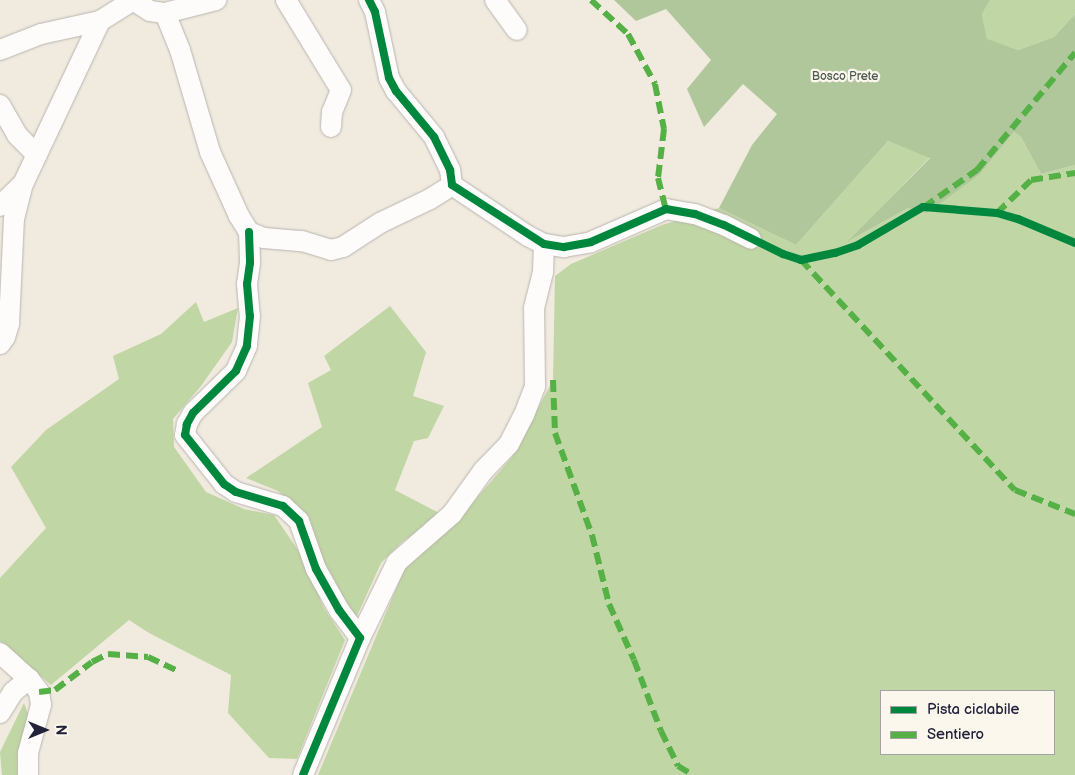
<!DOCTYPE html>
<html>
<head>
<meta charset="utf-8">
<style>
	body { margin:0 }
	#map { position:relative; width:1075px; height:775px; overflow:hidden; background:#f1eadf; font-family:"Balsamiq Sans",sans-serif }
	div>[style] { position:absolute }
	.green>* { inset:0; background:#c0d6a4 }
	.forest>* { inset:0; background:#b0c79c }
	.roads { filter:drop-shadow(0 0 1px #b9b4b0) drop-shadow(0 0 1px #b9b4b0) }
	.minor>* { height:20px; margin:-10px; padding:0 10px; transform-origin:10px; border-radius:10px; background:#fdfcfa }
	.quiet>* { height:6px; margin-top:-3px; transform-origin:0; background:repeating-linear-gradient(90deg,#55b146 0 12px,transparent 0 18px) }
	.cycleway>* { height:8px; margin:-4px; padding:0 4px; transform-origin:4px; border-radius:4px; background:#00873e }
	span { translate:-50% -50%; white-space:nowrap; text-align:center; line-height:1.15; -webkit-text-stroke:4.5px #fbf7ec; paint-order:stroke }
	.park-label { font-size:12px; color:#4b5b4f }
	.legend { position:absolute; left:880px; top:690px; width:175px; height:65px; box-sizing:border-box; background:#fbf7ec; border:1px solid #a4a2a5; margin:0; padding:6px 9px; list-style:none; font-size:15px; color:#22223b }
	.legend li { display:flex; align-items:center; gap:10px; height:25px }
	.legend b { width:25px; border:1px solid #a4a2a5 }
	.north { position:absolute; left:20px; top:705px; width:50px; height:50px; -webkit-text-stroke:4px #fbf7ec; paint-order:stroke; rotate:90deg; font-size:14px; font-weight:700; line-height:20px; text-align:center; color:#22223b }
	.north::after { content:''; display:block; margin:auto; width:18px; height:22px; background:#22223b; clip-path:polygon(50% 0,100% 100%,50% 72%,0 100%) }
</style>
</head>
<body>
<div id="map">
	<div class="green">
		<div style="clip-path:polygon(990px 0,1075px 0,1075px 14px,1054px 37px,1018px 50px,987px 40px,982px 14px)"></div>
		<div style="clip-path:polygon(evenodd,1014px 132px,1021px 137px,1041px 174px,1075px 165px,1075px 775px,318px 775px,404px 570px,458px 520px,512px 457px,553px 380px,555px 276px,571px 264px,662px 225px,719px 208px,796px 245px,888px 141px,930px 157px,849px 241px,908px 208px,980px 174px,1014px 132px,881px 691px,1054px 691px,1054px 754px,881px 754px,881px 691px)"></div>
		<div style="clip-path:polygon(196px 302px,204px 322px,238px 308px,232px 342px,201px 386px,173px 419px,174px 447px,206px 492px,244px 509px,274px 515px,302px 556px,324px 608px,345px 640px,297px 759px,269px 758px,228px 713px,231px 675px,149px 633px,129px 620px,51px 685px,0 641px,0 578px,46px 528px,11px 467px,46px 430px,119px 379px,113px 356px,161px 334px)"></div>
		<div style="clip-path:polygon(390px 306px,426px 352px,413px 396px,444px 406px,428px 438px,414px 441px,395px 490px,441px 514px,401px 543px,381px 563px,356px 618px,322px 560px,308px 518px,278px 491px,246px 478px,322px 427px,308px 383px,331px 370px,324px 356px)"></div>
		<div style="clip-path:polygon(24px 703px,28px 714px,20px 775px,2px 775px,0 752px)"></div>
	</div>
	<div class="forest">
		<div style="clip-path:polygon(614px 0,990px 0,982px 14px,987px 39px,1018px 50px,1054px 37px,1075px 14px,1075px 165px,1041px 174px,1021px 137px,1014px 132px,980px 174px,927px 213px,908px 208px,847px 242px,930px 158px,888px 141px,796px 245px,719px 208px,752px 145px,777px 114px,743px 84px,704px 127px,687px 89px,711px 60px,666px 9px,636px 21px)"></div>
	</div>
	<div class="roads">
		<div class="minor">
			<div style="left:286px;top:0;width:105px;rotate:58.6deg"></div>
			<div style="left:341px;top:90px;width:24px;rotate:112deg"></div>
			<div style="left:332px;top:112px;width:15px;rotate:94deg"></div>
			<div style="left:369px;top:0;width:13px;rotate:63deg"></div>
			<div style="left:375px;top:12px;width:67px;rotate:78deg"></div>
			<div style="left:389px;top:78px;width:15px;rotate:62deg"></div>
			<div style="left:396px;top:91px;width:60px;rotate:50.4deg"></div>
			<div style="left:434px;top:137px;width:37px;rotate:64deg"></div>
			<div style="left:450px;top:170px;width:15px;rotate:82deg"></div>
			<div style="left:452px;top:185px;width:92px;rotate:33.9deg"></div>
			<div style="left:528px;top:236px;width:18px;rotate:27deg"></div>
			<div style="left:544px;top:244px;width:20px;rotate:9deg"></div>
			<div style="left:564px;top:247px;width:27px;rotate:-10deg"></div>
			<div style="left:591px;top:242px;width:82px;rotate:-23.7deg"></div>
			<div style="left:666px;top:209px;width:29px;rotate:10deg"></div>
			<div style="left:695px;top:214px;width:31px;rotate:21deg"></div>
			<div style="left:724px;top:225px;width:30px;rotate:27deg"></div>
			<div style="left:495px;top:0;width:37px;rotate:54deg"></div>
			<div style="left:165px;top:13px;width:53px;rotate:-14.3deg"></div>
			<div style="left:0;top:50px;width:44px;rotate:-21.3deg"></div>
			<div style="left:41px;top:34px;width:60px;rotate:-12.4deg"></div>
			<div style="left:100px;top:21px;width:39px;rotate:-32deg"></div>
			<div style="left:133px;top:0;width:20px;rotate:33deg"></div>
			<div style="left:150px;top:11px;width:15px;rotate:8deg"></div>
			<div style="left:165px;top:13px;width:40px;rotate:68deg"></div>
			<div style="left:180px;top:50px;width:106px;rotate:73.6deg"></div>
			<div style="left:210px;top:152px;width:70px;rotate:65.6deg"></div>
			<div style="left:239px;top:216px;width:19px;rotate:58deg"></div>
			<div style="left:249px;top:232px;width:16px;rotate:22deg"></div>
			<div style="left:264px;top:238px;width:38px;rotate:5deg"></div>
			<div style="left:302px;top:241px;width:30px;rotate:17deg"></div>
			<div style="left:331px;top:250px;width:12px;rotate:-14deg"></div>
			<div style="left:343px;top:247px;width:44px;rotate:-33deg"></div>
			<div style="left:380px;top:223px;width:55px;rotate:-25.6deg"></div>
			<div style="left:430px;top:199px;width:26px;rotate:-32deg"></div>
			<div style="left:0;top:105px;width:34px;rotate:60deg"></div>
			<div style="left:17px;top:135px;width:28px;rotate:45deg"></div>
			<div style="left:0;top:206px;width:32px;rotate:-44deg"></div>
			<div style="left:249px;top:232px;width:31px;rotate:88deg"></div>
			<div style="left:250px;top:263px;width:21px;rotate:98deg"></div>
			<div style="left:247px;top:284px;width:32px;rotate:85deg"></div>
			<div style="left:250px;top:316px;width:30px;rotate:96deg"></div>
			<div style="left:247px;top:346px;width:27px;rotate:114deg"></div>
			<div style="left:236px;top:371px;width:60px;rotate:135.7deg"></div>
			<div style="left:193px;top:413px;width:13px;rotate:119deg"></div>
			<div style="left:187px;top:424px;width:11px;rotate:100deg"></div>
			<div style="left:185px;top:435px;width:63px;rotate:51.5deg"></div>
			<div style="left:224px;top:484px;width:14px;rotate:34deg"></div>
			<div style="left:236px;top:492px;width:49px;rotate:16.6deg"></div>
			<div style="left:283px;top:506px;width:22px;rotate:43deg"></div>
			<div style="left:299px;top:521px;width:51px;rotate:70.5deg"></div>
			<div style="left:316px;top:569px;width:47px;rotate:60.7deg"></div>
			<div style="left:339px;top:610px;width:35px;rotate:53deg"></div>
			<div style="left:360px;top:638px;width:148px;rotate:112.6deg"></div>
			<div style="left:0;top:344px;width:9px;rotate:-54deg"></div>
			<div style="left:5px;top:337px;width:14px;rotate:-73deg"></div>
			<div style="left:9px;top:324px;width:105px;rotate:-87.3deg"></div>
			<div style="left:14px;top:219px;width:36px;rotate:-76deg"></div>
			<div style="left:23px;top:184px;width:180px;rotate:-64.7deg"></div>
			<div style="left:360px;top:638px;width:85px;rotate:-64deg"></div>
			<div style="left:397px;top:562px;width:73px;rotate:-41.1deg"></div>
			<div style="left:452px;top:514px;width:53px;rotate:-54.2deg"></div>
			<div style="left:483px;top:471px;width:37px;rotate:-46deg"></div>
			<div style="left:509px;top:444px;width:33px;rotate:-63deg"></div>
			<div style="left:524px;top:415px;width:31px;rotate:-69deg"></div>
			<div style="left:535px;top:386px;width:78px;rotate:-90.7deg"></div>
			<div style="left:534px;top:308px;width:37px;rotate:-76deg"></div>
			<div style="left:543px;top:272px;width:28px;rotate:-88deg"></div>
			<div style="left:0;top:653px;width:39px;rotate:42deg"></div>
			<div style="left:29px;top:679px;width:16px;rotate:52deg"></div>
			<div style="left:39px;top:692px;width:13px;rotate:81deg"></div>
			<div style="left:41px;top:705px;width:50px;rotate:105.2deg"></div>
			<div style="left:28px;top:753px;width:22px;rotate:90deg"></div>
			<div style="left:0;top:713px;width:25px;rotate:-58deg"></div>
			<div style="left:13px;top:692px;width:21px;rotate:-39deg"></div>
		</div>
	</div>
	<div class="quiet">
		<div style="left:591px;top:0;width:50px;rotate:42.6deg"></div>
		<div style="left:628px;top:34px;width:57px;rotate:61.6deg"></div>
		<div style="left:655px;top:84px;width:46px;rotate:78.7deg"></div>
		<div style="left:664px;top:129px;width:49px;rotate:97deg"></div>
		<div style="left:658px;top:178px;width:32px;rotate:76deg"></div>
		<div style="left:924px;top:207px;width:65px;rotate:-34.9deg"></div>
		<div style="left:977px;top:170px;width:153px;rotate:-50.1deg"></div>
		<div style="left:997px;top:213px;width:47px;rotate:-44.1deg"></div>
		<div style="left:1031px;top:180px;width:45px;rotate:-9deg"></div>
		<div style="left:801px;top:260px;width:314px;rotate:47.1deg"></div>
		<div style="left:1015px;top:490px;width:65px;rotate:21.8deg"></div>
		<div style="left:553px;top:380px;width:53px;rotate:87.8deg"></div>
		<div style="left:555px;top:433px;width:109px;rotate:70.1deg"></div>
		<div style="left:592px;top:535px;width:71px;rotate:76.2deg"></div>
		<div style="left:609px;top:604px;width:61px;rotate:65.9deg"></div>
		<div style="left:634px;top:660px;width:76px;rotate:69.2deg"></div>
		<div style="left:661px;top:731px;width:39px;rotate:64deg"></div>
		<div style="left:678px;top:766px;width:17px;rotate:31deg"></div>
		<div style="left:39px;top:692px;width:16px;rotate:-7deg"></div>
		<div style="left:55px;top:690px;width:46px;rotate:-37.1deg"></div>
		<div style="left:92px;top:662px;width:18px;rotate:-27deg"></div>
		<div style="left:108px;top:654px;width:40px;rotate:4.3deg"></div>
		<div style="left:148px;top:657px;width:31px;rotate:25deg"></div>
	</div>
	<div class="cycleway">
		<div style="left:369px;top:0;width:13px;rotate:63deg"></div>
		<div style="left:375px;top:12px;width:67px;rotate:78deg"></div>
		<div style="left:389px;top:78px;width:15px;rotate:62deg"></div>
		<div style="left:396px;top:91px;width:60px;rotate:50.4deg"></div>
		<div style="left:434px;top:137px;width:37px;rotate:64deg"></div>
		<div style="left:450px;top:170px;width:15px;rotate:82deg"></div>
		<div style="left:452px;top:185px;width:109px;rotate:32.7deg"></div>
		<div style="left:544px;top:244px;width:20px;rotate:9deg"></div>
		<div style="left:564px;top:247px;width:27px;rotate:-10deg"></div>
		<div style="left:591px;top:242px;width:82px;rotate:-23.7deg"></div>
		<div style="left:666px;top:209px;width:29px;rotate:10deg"></div>
		<div style="left:695px;top:214px;width:31px;rotate:21deg"></div>
		<div style="left:724px;top:225px;width:66px;rotate:26.2deg"></div>
		<div style="left:783px;top:254px;width:19px;rotate:18deg"></div>
		<div style="left:801px;top:260px;width:35px;rotate:-12deg"></div>
		<div style="left:835px;top:253px;width:24px;rotate:-19deg"></div>
		<div style="left:858px;top:245px;width:75px;rotate:-30.3deg"></div>
		<div style="left:923px;top:207px;width:74px;rotate:4.6deg"></div>
		<div style="left:997px;top:213px;width:22px;rotate:16deg"></div>
		<div style="left:1018px;top:219px;width:62px;rotate:22.8deg"></div>
		<div style="left:249px;top:232px;width:31px;rotate:88deg"></div>
		<div style="left:250px;top:263px;width:21px;rotate:98deg"></div>
		<div style="left:247px;top:284px;width:32px;rotate:85deg"></div>
		<div style="left:250px;top:316px;width:30px;rotate:96deg"></div>
		<div style="left:247px;top:346px;width:27px;rotate:114deg"></div>
		<div style="left:236px;top:371px;width:60px;rotate:135.7deg"></div>
		<div style="left:193px;top:413px;width:13px;rotate:119deg"></div>
		<div style="left:187px;top:424px;width:11px;rotate:100deg"></div>
		<div style="left:185px;top:435px;width:63px;rotate:51.5deg"></div>
		<div style="left:224px;top:484px;width:14px;rotate:34deg"></div>
		<div style="left:236px;top:492px;width:49px;rotate:16.6deg"></div>
		<div style="left:283px;top:506px;width:22px;rotate:43deg"></div>
		<div style="left:299px;top:521px;width:51px;rotate:70.5deg"></div>
		<div style="left:316px;top:569px;width:47px;rotate:60.7deg"></div>
		<div style="left:339px;top:610px;width:35px;rotate:53deg"></div>
		<div style="left:360px;top:638px;width:148px;rotate:112.6deg"></div>
	</div>
	<div class="park-label">
		<span style="left:845px;top:77px">Bosco Prete</span>
	</div>
	<ul class="legend">
	<li><b style="height:6px;background:#00873e"></b>Pista ciclabile</li>
	<li><b style="height:6px;background:#55b146"></b>Sentiero</li>
	</ul>
	<div class="north">N</div>
</div>
</body>
</html>
